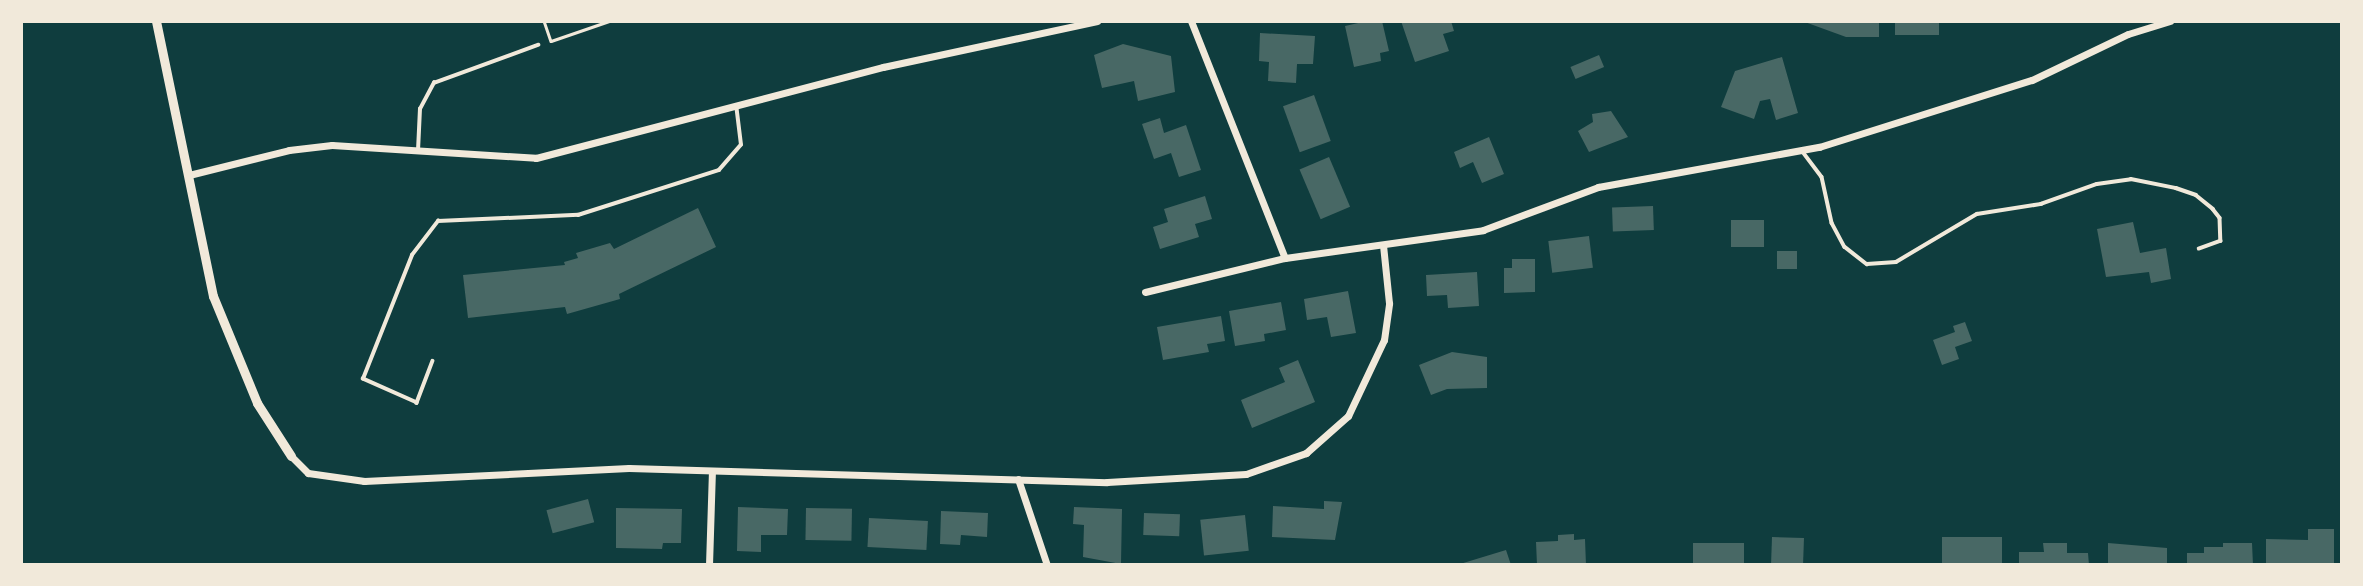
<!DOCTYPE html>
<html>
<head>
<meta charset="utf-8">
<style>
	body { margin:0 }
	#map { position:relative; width:2363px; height:586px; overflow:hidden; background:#0f3d3e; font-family:"Work Sans",sans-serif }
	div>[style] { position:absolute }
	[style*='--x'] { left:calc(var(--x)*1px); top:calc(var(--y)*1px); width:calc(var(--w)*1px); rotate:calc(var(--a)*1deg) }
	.building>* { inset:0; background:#486865; transform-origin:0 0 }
	.path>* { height:2.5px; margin:-1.25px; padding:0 1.25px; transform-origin:1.25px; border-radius:1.25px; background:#f1e9da }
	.service>* { height:3.5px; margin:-1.75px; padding:0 1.75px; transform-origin:1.75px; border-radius:1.75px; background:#f1e9da }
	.minor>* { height:7px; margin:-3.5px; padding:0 3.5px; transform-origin:3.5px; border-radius:3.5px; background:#f1e9da }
	.tertiary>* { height:9px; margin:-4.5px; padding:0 4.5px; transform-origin:4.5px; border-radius:4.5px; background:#f1e9da }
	span { translate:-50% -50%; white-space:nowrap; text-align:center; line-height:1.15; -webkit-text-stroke:5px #f1e9da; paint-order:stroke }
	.frame { position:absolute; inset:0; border:23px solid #f1e9da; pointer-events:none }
</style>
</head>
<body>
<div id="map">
	<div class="building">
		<i style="clip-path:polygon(1367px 21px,1382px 21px,1389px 51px,1380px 53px,1381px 61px,1354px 67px,1345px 26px)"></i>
		<i style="clip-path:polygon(1401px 21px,1451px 21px,1454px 31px,1443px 34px,1449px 51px,1415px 62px)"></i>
		<i style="clip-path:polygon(1802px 21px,1879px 21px,1879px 37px,1846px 37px)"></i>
		<i style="left:1895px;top:21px;width:44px;height:14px"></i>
		<i style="clip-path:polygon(1260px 33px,1315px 36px,1313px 64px,1297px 64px,1296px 83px,1268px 81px,1269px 62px,1259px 61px)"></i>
		<i style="clip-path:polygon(1123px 44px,1171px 56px,1175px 92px,1138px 101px,1134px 81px,1102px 88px,1094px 55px)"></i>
		<i style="left:1599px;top:55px;width:13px;height:31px;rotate:67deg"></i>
		<i style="clip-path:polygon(1782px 57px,1798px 113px,1776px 120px,1770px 99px,1760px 101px,1754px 119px,1721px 107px,1735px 71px)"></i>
		<i style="left:1314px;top:95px;width:49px;height:33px;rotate:70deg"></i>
		<i style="clip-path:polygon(1611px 111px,1628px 137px,1589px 152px,1578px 131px,1593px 122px,1592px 114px)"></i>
		<i style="clip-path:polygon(1160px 118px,1164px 133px,1186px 125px,1201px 170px,1179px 177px,1171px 153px,1154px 159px,1142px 124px)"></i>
		<i style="clip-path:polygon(1489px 137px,1504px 174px,1482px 183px,1473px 162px,1460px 168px,1454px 152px)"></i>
		<i style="left:1329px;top:157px;width:54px;height:32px;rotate:67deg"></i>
		<i style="clip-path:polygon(1205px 196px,1212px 219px,1195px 224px,1199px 237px,1160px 249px,1153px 227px,1168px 222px,1164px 209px)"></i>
		<i style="left:1653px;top:206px;width:24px;height:41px;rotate:88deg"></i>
		<i style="clip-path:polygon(698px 208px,716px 247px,619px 294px,620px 299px,567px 314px,565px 307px,468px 318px,463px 275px,565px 265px,564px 262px,578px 258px,576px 253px,610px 243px,614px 249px)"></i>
		<i style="left:1731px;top:220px;width:33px;height:27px"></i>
		<i style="clip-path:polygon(2133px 222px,2140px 253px,2166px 248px,2171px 279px,2151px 283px,2149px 272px,2106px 277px,2097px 229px)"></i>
		<i style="left:1589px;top:236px;width:32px;height:41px;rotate:83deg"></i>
		<i style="left:1777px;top:251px;width:20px;height:18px"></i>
		<i style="clip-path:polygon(1512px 259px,1535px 259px,1535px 292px,1504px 293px,1504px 268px,1512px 268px)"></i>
		<i style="clip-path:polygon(1477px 272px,1479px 306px,1448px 308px,1447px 295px,1427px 296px,1426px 275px)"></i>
		<i style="clip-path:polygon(1348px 291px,1356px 333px,1331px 337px,1327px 317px,1307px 320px,1304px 299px)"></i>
		<i style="clip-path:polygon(1281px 302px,1286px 330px,1264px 334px,1265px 341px,1235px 346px,1229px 311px)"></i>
		<i style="clip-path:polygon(1221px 316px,1225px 341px,1207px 344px,1209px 352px,1163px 360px,1157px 327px)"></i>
		<i style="clip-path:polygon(1965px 322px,1972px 341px,1955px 347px,1959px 359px,1942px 365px,1933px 340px,1955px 332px,1953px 326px)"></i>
		<i style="clip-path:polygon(1452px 352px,1487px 357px,1487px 388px,1447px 389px,1431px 395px,1419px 365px)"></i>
		<i style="clip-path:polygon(1298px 360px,1315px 402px,1252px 428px,1241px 400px,1285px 382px,1279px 368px)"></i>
		<i style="left:588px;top:499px;width:24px;height:43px;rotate:75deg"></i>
		<i style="clip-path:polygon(1324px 501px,1342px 502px,1335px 540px,1272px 537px,1273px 506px,1324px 509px)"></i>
		<i style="clip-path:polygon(738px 507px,788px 509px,787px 535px,761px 535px,761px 552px,737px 551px)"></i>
		<i style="clip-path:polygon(1074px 507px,1122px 509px,1121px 564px,1083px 557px,1084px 525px,1073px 524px)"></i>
		<i style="clip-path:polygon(616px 508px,682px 509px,681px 543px,663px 543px,662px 549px,616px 548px)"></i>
		<i style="left:806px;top:508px;width:46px;height:32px;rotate:1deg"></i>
		<i style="clip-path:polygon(941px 511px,988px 513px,987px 537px,961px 535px,960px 545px,940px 544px)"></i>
		<i style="left:1144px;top:513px;width:36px;height:22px;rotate:2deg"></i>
		<i style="left:1245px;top:515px;width:36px;height:45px;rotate:84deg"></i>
		<i style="left:869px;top:518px;width:59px;height:29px;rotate:3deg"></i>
		<i style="clip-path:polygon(2308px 529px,2334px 529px,2334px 565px,2266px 565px,2266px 539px,2308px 540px)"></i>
		<i style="clip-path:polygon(1574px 534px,1574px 540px,1585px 539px,1586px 565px,1537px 565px,1536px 542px,1558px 541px,1558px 535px)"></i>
		<i style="left:1772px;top:537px;width:32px;height:28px;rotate:2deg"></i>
		<i style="left:2002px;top:537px;width:28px;height:60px;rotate:90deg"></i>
		<i style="left:1693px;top:543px;width:51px;height:22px"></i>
		<i style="clip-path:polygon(2043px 543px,2067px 543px,2067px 553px,2088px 553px,2089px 565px,2019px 565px,2019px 552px,2044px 552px)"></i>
		<i style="clip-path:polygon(2108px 543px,2167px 548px,2167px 565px,2108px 565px)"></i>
		<i style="clip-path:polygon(2223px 543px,2252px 543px,2253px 565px,2187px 565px,2187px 553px,2204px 553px,2204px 547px,2223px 547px)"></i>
		<i style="clip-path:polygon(1506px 550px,1511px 565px,1460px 565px,1460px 564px)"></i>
	</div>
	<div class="path">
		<i style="--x:544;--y:21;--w:21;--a:71"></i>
		<i style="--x:551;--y:41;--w:61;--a:-19"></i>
	</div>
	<div class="service">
		<i style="--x:418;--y:151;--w:42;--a:-87.3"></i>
		<i style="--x:420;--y:109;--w:30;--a:-62"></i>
		<i style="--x:434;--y:83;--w:111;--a:-20.1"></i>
		<i style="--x:1803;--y:152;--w:31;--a:53"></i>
		<i style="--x:1822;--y:177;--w:47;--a:77.7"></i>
		<i style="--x:1832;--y:223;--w:27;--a:62"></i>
		<i style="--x:1845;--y:247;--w:28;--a:38"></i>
		<i style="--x:1867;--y:264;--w:29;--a:-4"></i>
		<i style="--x:1896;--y:262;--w:94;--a:-30.7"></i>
		<i style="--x:1977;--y:214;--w:65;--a:-8.9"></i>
		<i style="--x:2041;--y:204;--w:59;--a:-19.7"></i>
		<i style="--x:2097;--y:184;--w:34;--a:-8"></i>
		<i style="--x:2131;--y:179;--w:46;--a:11.3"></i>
		<i style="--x:2176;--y:188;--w:21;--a:19"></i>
		<i style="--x:2196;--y:195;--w:22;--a:39"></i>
		<i style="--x:2213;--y:209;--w:11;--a:52"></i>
		<i style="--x:2220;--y:218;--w:23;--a:88"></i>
		<i style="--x:2221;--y:241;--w:23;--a:160"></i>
		<i style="--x:433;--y:361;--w:45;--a:110.9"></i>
		<i style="--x:417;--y:403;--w:59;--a:-156"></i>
		<i style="--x:363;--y:379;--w:133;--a:-68.4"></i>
		<i style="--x:412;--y:255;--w:43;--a:-52.6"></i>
		<i style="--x:438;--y:221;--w:140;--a:-2.5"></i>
		<i style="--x:578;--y:215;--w:148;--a:-17.7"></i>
		<i style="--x:719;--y:170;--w:33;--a:-49"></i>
		<i style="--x:741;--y:145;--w:39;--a:-97"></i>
	</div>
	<div class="minor">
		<i style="--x:1191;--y:21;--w:255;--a:68.4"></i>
		<i style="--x:189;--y:175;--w:103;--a:-14"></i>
		<i style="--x:289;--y:150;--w:43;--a:-6.6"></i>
		<i style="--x:332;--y:145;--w:204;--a:3.6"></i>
		<i style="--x:536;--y:158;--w:359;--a:-14.7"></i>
		<i style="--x:883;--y:67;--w:219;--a:-12.1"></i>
		<i style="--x:1145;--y:292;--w:144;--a:-13.7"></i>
		<i style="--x:1285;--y:258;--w:200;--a:-8"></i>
		<i style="--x:1483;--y:230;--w:123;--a:-20.5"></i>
		<i style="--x:1598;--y:187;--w:225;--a:-10.3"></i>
		<i style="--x:1819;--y:147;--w:223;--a:-17.5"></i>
		<i style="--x:2032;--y:80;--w:106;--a:-25.6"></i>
		<i style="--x:2128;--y:34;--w:44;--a:-17.2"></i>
		<i style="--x:291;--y:456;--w:24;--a:45"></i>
		<i style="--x:308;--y:473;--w:57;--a:8.1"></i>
		<i style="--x:364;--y:481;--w:265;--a:-2.8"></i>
		<i style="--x:629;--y:468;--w:478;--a:1.7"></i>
		<i style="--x:1107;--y:482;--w:139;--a:-3.3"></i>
		<i style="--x:1246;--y:474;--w:64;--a:-19.3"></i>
		<i style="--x:1306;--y:453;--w:56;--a:-41.4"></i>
		<i style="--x:1348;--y:416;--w:84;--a:-64.7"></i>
		<i style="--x:1384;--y:340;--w:37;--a:-82"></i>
		<i style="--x:1389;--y:303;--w:58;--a:-95.9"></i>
		<i style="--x:1018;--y:479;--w:91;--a:71.4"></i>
		<i style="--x:709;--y:565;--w:93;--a:-88.2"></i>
	</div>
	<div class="tertiary">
		<i style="--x:156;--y:21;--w:281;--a:78.3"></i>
		<i style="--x:213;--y:296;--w:116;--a:67.6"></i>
		<i style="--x:257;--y:403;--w:63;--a:57.3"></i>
	</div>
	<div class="frame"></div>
</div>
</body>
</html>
